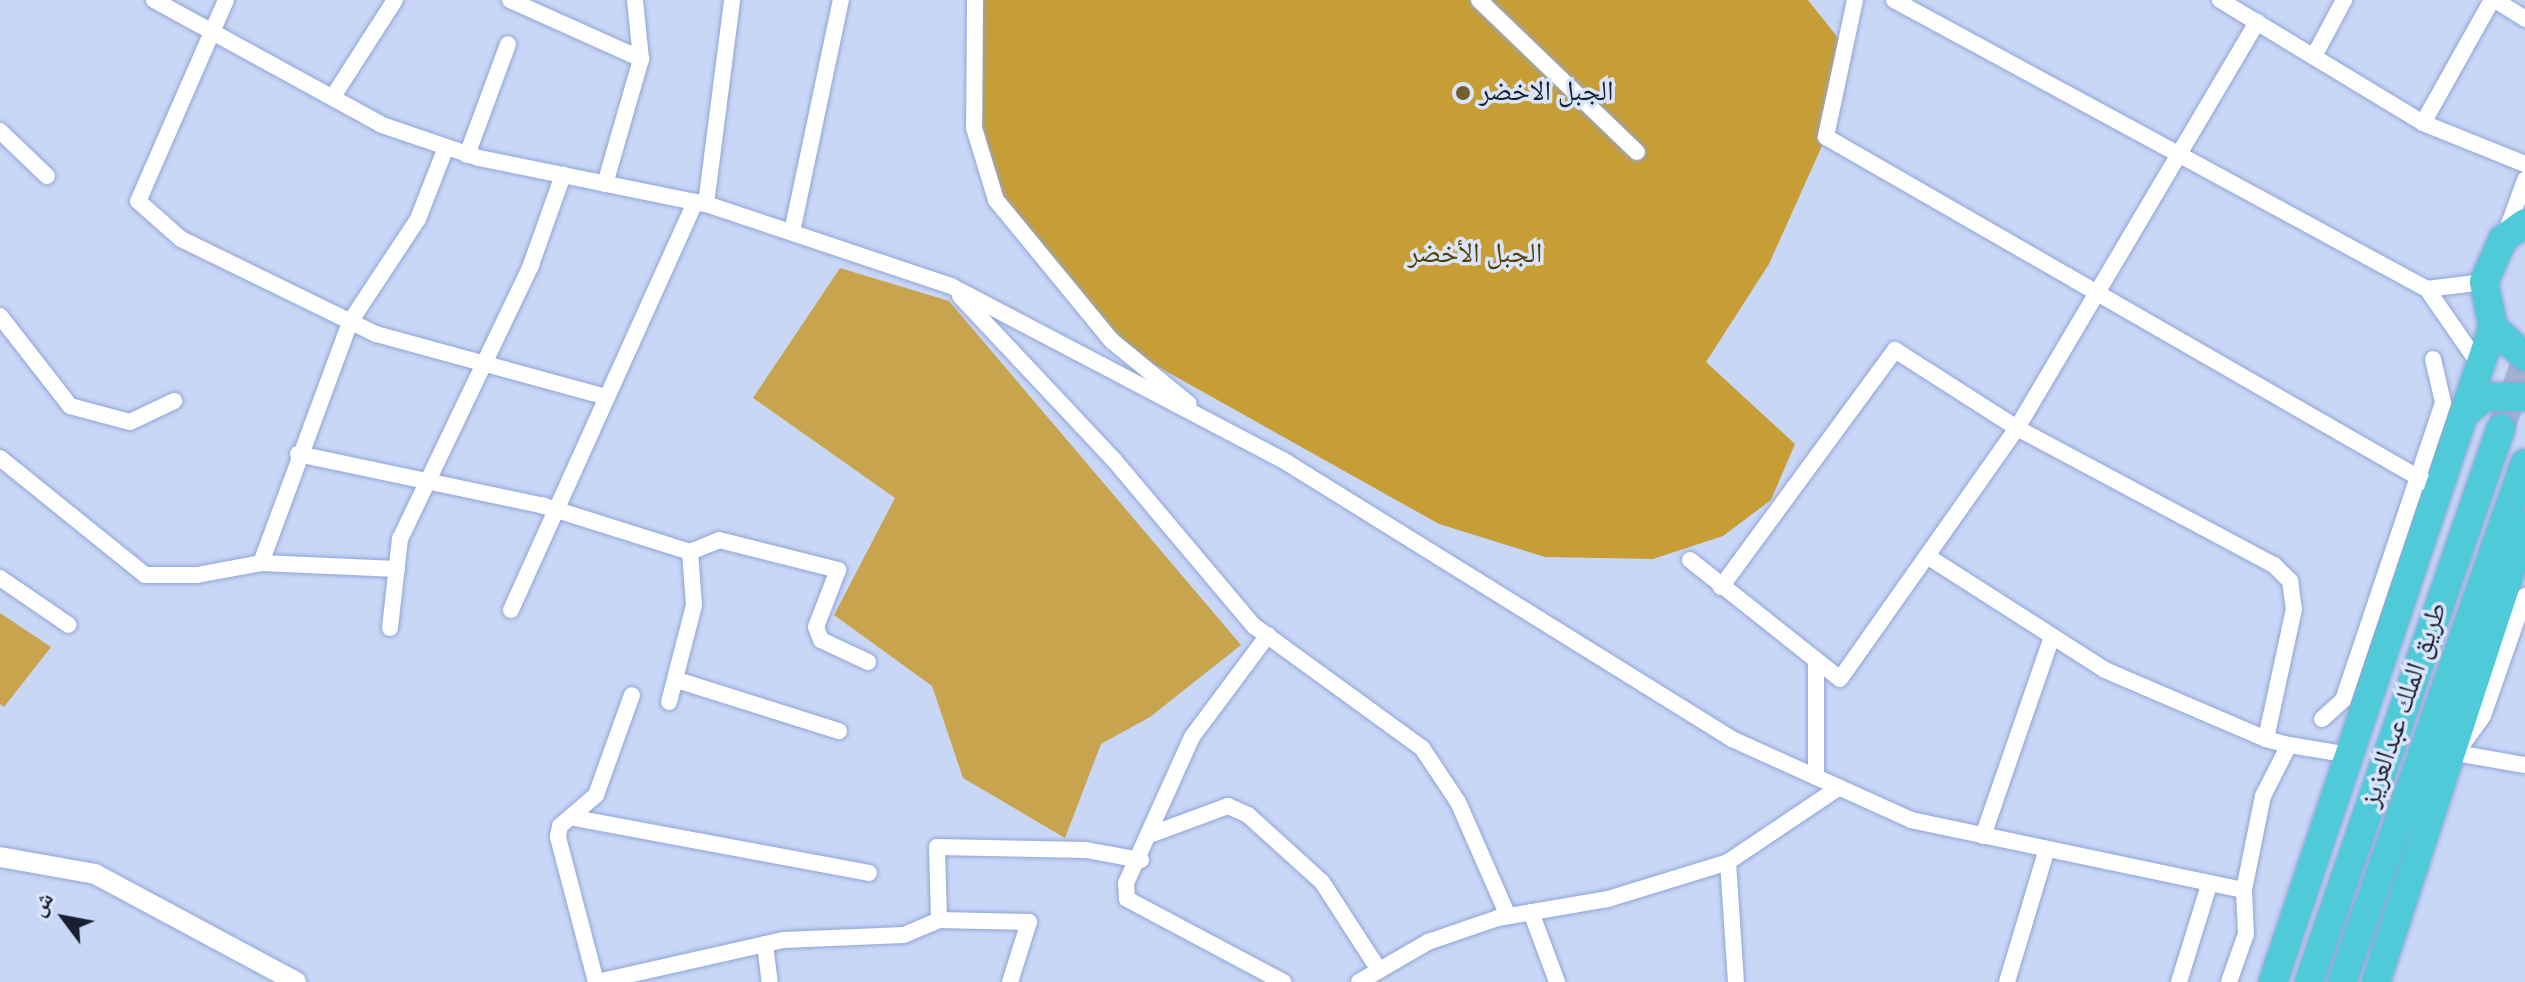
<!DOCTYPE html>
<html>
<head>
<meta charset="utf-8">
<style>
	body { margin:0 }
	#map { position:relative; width:2525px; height:982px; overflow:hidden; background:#c9d7f7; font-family:Overpass,"Noto Naskh Arabic",sans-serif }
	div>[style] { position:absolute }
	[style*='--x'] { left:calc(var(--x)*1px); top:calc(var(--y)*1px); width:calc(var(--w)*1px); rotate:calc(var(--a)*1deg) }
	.green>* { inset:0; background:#c8a44e }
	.forest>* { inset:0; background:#c79e35 }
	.trunk-tunnel>* { height:28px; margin-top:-14px; transform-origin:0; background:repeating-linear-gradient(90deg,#a6b2d0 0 28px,transparent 0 42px) }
	.roads { filter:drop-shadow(0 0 2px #90a5d7) drop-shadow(0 0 2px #90a5d7) }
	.minor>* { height:16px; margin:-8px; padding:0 8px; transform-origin:8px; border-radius:8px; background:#fff }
	.tertiary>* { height:20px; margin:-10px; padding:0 10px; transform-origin:10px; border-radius:10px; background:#fff }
	.trunk>* { height:28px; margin:-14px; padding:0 14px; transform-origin:14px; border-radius:14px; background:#4fcad8 }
	.dots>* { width:22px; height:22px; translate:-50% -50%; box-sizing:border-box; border:4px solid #dbe5fa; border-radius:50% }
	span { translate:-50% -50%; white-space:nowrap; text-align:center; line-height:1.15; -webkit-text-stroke:7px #dbe5fa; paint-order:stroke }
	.poi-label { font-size:28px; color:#182033 }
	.left { translate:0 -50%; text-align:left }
	.park-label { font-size:28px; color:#543f04 }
	.street-label { font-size:28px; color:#182033 }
	.north { position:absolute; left:24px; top:878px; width:80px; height:80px; -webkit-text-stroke:6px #dbe5fa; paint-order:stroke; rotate:302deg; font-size:22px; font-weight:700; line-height:32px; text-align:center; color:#182033 }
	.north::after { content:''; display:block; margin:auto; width:28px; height:36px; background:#182033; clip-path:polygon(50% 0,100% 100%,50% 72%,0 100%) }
</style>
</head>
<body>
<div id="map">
	<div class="green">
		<i style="clip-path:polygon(840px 268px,949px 301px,1241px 645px,1150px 717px,1101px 744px,1065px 838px,963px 778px,932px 686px,834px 615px,895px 498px,753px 398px)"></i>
		<i style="clip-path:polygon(0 613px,51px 647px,4px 707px,0 704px)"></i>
	</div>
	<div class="forest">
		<i style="clip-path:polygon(975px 0,1808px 0,1846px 48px,1826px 137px,1769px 264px,1706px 362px,1795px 444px,1771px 500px,1723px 536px,1653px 559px,1545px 557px,1439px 524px,1112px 341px,996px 200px,974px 128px)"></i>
	</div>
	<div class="trunk-tunnel">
		<i style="--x:2501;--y:428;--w:70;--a:-70"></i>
	</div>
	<div class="roads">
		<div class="minor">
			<i style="--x:154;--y:0;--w:260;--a:28.7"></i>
			<i style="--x:382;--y:125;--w:102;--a:18.8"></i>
			<i style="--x:479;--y:158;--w:232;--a:11.5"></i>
			<i style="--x:706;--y:204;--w:258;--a:18.5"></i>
			<i style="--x:951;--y:286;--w:378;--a:27.7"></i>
			<i style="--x:1286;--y:462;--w:525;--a:31.84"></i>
			<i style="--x:1732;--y:739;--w:196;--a:24.3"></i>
			<i style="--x:1911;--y:820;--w:340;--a:11.9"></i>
			<i style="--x:226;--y:0;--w:219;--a:113.6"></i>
			<i style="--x:138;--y:201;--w:57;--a:41.5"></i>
			<i style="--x:181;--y:239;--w:217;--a:26"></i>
			<i style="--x:376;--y:334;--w:235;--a:15.3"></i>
			<i style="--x:510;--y:0;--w:144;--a:24.2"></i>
			<i style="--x:975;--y:0;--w:128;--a:90.4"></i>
			<i style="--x:974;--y:128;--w:75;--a:73"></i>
			<i style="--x:996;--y:200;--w:183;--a:50.6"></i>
			<i style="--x:1112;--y:341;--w:99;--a:39.3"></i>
			<i style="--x:1479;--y:0;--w:219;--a:43.9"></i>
			<i style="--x:1855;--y:0;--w:140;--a:102"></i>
			<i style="--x:1826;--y:137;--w:708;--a:29.9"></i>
			<i style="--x:1894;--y:0;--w:606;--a:28.47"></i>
			<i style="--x:2427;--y:289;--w:95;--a:55.3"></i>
			<i style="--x:2220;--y:0;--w:237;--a:31.2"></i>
			<i style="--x:2423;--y:123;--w:110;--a:21.9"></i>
			<i style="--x:2495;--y:0;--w:36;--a:32"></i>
			<i style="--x:2314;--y:56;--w:64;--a:-61.8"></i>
			<i style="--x:334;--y:95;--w:113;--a:-57.3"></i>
			<i style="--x:2423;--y:123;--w:141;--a:-60.7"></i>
			<i style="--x:0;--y:131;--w:65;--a:43.8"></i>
			<i style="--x:467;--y:155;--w:118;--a:-69.7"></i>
			<i style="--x:605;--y:184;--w:130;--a:-73.9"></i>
			<i style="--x:641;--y:59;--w:59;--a:-95.8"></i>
			<i style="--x:706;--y:204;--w:206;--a:-82.7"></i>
			<i style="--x:792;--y:232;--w:237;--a:-78.1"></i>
			<i style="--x:2505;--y:235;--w:59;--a:-70"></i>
			<i style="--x:2427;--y:289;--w:57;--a:-7"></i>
			<i style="--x:960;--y:296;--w:225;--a:46.8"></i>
			<i style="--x:1114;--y:460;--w:217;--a:49.9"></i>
			<i style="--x:1254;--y:626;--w:208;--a:36"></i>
			<i style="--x:1422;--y:748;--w:65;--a:56.3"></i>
			<i style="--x:1458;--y:802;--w:124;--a:66.3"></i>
			<i style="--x:0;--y:316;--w:114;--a:52.1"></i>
			<i style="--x:70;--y:406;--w:62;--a:14.9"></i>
			<i style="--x:130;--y:422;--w:49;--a:-25.5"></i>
			<i style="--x:298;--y:454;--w:248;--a:11.9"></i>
			<i style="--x:541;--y:505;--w:156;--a:17.5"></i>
			<i style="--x:0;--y:458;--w:186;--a:38.9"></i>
			<i style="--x:145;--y:575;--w:52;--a:0"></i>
			<i style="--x:197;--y:575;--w:65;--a:-10.6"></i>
			<i style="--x:261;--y:563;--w:136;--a:2.5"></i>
			<i style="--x:690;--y:552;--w:31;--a:-22"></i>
			<i style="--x:719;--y:540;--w:123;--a:14.1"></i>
			<i style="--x:838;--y:570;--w:61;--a:111.1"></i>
			<i style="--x:816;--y:627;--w:14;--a:69"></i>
			<i style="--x:821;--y:640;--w:52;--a:25.1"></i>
			<i style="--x:1927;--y:556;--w:211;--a:32.6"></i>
			<i style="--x:2105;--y:670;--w:175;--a:23.2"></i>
			<i style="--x:1690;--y:560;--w:191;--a:38.4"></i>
			<i style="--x:1840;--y:679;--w:307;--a:-54.8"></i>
			<i style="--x:2017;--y:428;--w:472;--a:-59.4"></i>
			<i style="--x:261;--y:563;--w:257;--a:-69.7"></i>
			<i style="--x:350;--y:322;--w:123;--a:-56.6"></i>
			<i style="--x:418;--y:219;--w:77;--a:-68.7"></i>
			<i style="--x:0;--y:578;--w:83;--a:34.3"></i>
			<i style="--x:1721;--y:587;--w:294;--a:-53.7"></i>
			<i style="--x:1895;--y:350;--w:145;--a:32.6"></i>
			<i style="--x:2017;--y:428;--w:291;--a:28.1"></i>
			<i style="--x:2274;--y:565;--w:23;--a:45"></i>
			<i style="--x:2290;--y:581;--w:28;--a:82"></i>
			<i style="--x:2294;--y:609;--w:133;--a:102.2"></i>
			<i style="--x:2266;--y:739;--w:24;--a:15"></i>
			<i style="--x:2525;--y:596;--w:127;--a:109.3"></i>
			<i style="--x:2483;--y:716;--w:46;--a:126.1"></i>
			<i style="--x:2456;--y:753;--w:70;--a:9.9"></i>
			<i style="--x:511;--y:610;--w:448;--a:-65.7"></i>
			<i style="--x:390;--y:628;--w:90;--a:-83.6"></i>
			<i style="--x:400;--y:539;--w:304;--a:-64.4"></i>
			<i style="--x:531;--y:265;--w:96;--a:-70.4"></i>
			<i style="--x:1268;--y:635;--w:127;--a:126.7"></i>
			<i style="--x:1192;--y:737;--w:160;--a:114.3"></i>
			<i style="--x:1126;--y:883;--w:16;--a:86"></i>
			<i style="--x:1127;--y:899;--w:177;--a:28"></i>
			<i style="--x:677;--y:680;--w:170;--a:17.5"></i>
			<i style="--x:669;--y:702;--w:100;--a:-75.5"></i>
			<i style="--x:694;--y:605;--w:53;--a:-94.3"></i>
			<i style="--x:2322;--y:719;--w:28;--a:-42"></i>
			<i style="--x:2343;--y:700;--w:314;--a:-71.4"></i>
			<i style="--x:2443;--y:402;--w:44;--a:-103.1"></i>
			<i style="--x:1816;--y:777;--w:116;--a:-90"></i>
			<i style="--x:575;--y:818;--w:299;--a:10.6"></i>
			<i style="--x:1152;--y:834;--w:81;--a:-20.2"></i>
			<i style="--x:1228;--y:806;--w:22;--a:24"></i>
			<i style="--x:1248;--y:815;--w:100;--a:42.2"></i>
			<i style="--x:1322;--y:882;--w:105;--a:57.1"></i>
			<i style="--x:1983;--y:836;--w:211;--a:-70.9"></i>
			<i style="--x:1728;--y:862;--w:120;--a:86.2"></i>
			<i style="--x:1531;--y:912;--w:75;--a:69.6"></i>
			<i style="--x:939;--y:920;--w:73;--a:-91.6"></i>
			<i style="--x:937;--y:847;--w:149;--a:1.2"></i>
			<i style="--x:1086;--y:850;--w:56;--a:10.3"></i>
			<i style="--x:765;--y:944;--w:38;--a:83"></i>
			<i style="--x:596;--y:982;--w:150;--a:-104.7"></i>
			<i style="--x:558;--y:837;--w:11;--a:-80"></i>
			<i style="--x:560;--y:826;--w:48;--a:-40.7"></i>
			<i style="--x:596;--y:795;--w:106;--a:-70.2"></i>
			<i style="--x:597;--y:982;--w:191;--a:-12.7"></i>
			<i style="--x:783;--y:940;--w:121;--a:-2.4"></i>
			<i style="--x:904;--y:935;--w:38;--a:-23"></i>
			<i style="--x:939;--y:920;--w:90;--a:1.3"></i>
			<i style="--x:1029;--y:922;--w:63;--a:107.6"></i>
			<i style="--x:1359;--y:982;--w:80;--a:-30.1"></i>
			<i style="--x:1428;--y:942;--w:74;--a:-18.9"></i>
			<i style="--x:1498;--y:918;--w:112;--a:-9.8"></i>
			<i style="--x:1608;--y:899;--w:126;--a:-17.1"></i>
			<i style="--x:1728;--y:862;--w:133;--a:-33.9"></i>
			<i style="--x:2007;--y:982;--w:139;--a:-73.3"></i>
			<i style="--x:2179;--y:982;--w:102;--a:-72.8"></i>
			<i style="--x:2229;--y:982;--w:51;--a:-70.5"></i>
			<i style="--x:2246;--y:934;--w:44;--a:-92.6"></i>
			<i style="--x:2244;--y:890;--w:96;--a:-78.6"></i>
			<i style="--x:2263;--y:796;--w:57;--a:-63"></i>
			<i style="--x:2289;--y:745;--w:62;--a:9.3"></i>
		</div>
		<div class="tertiary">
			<i style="--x:0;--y:857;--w:97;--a:10.1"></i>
			<i style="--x:95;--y:874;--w:228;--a:28.2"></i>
		</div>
		<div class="trunk">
			<i style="--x:2525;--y:223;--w:27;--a:144"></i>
			<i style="--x:2503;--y:239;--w:47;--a:113.8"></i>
			<i style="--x:2484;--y:282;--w:46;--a:78.7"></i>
			<i style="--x:2493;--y:327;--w:44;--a:43.2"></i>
			<i style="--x:2466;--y:412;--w:24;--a:-38"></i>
			<i style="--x:2485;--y:397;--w:40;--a:0"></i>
			<i style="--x:2273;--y:982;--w:691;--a:-71.43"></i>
			<i style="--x:2309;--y:982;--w:586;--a:-70.89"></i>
			<i style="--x:2342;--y:982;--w:550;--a:-70.58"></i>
			<i style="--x:2376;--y:982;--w:481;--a:-71.9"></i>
		</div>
	</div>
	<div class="dots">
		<i style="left:1463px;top:93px;background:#735e2d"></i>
	</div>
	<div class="poi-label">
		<span class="left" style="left:1479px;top:93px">الجبل الاخضر</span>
	</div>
	<div class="park-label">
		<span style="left:1475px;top:255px">الجبل الأخضر</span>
	</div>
	<div class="street-label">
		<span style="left:2405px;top:705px;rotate:-71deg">طريق الملك عبدالعزيز</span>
	</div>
	<div class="north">ش</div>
</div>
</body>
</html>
